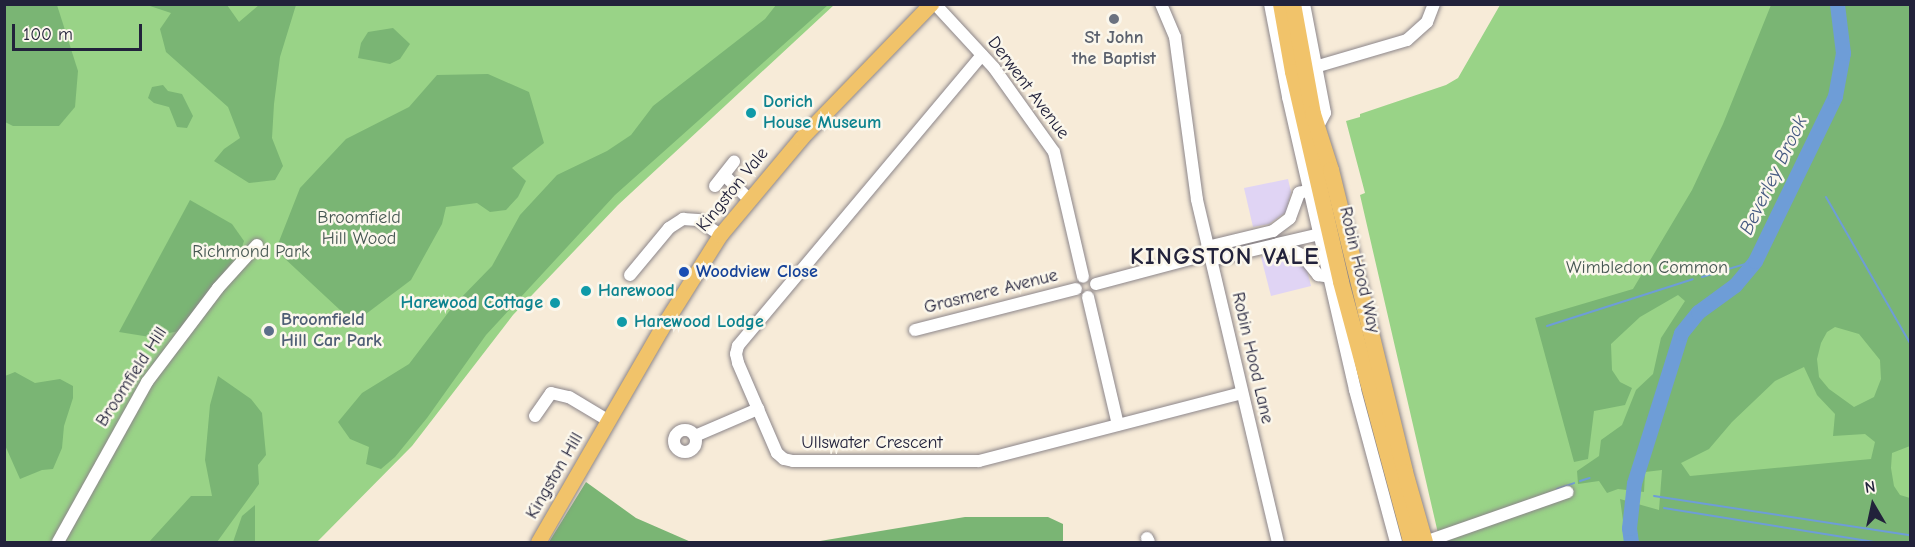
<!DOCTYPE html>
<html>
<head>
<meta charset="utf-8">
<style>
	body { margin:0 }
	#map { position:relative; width:1915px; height:547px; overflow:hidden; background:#f7ebd8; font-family:"Comic Neue",sans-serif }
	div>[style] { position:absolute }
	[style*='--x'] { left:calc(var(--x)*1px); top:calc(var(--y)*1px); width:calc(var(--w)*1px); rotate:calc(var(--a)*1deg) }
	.built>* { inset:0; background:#e0d4f4 }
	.green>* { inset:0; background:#99d387 }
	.forest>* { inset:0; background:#7ab574 }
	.stream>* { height:2px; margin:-1px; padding:0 1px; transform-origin:1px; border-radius:1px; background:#6e9dd7 }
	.river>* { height:15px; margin:-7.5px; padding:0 7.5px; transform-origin:7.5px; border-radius:7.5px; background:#6e9dd7 }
	.roads { filter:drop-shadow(0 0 2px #8c868a) drop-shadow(0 0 2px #8c868a) }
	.minor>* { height:12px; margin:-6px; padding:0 6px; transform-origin:6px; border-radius:6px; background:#fff }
	.minor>.ring { margin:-6px; padding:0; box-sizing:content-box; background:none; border:12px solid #fff; border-radius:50% }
	.major>* { height:15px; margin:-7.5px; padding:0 7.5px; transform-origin:7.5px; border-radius:7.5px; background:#f1c36a }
	.highway>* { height:16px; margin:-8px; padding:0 8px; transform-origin:8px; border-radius:8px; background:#f1c36a }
	.dots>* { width:16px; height:16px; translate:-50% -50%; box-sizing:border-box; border:3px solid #fbf7ec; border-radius:50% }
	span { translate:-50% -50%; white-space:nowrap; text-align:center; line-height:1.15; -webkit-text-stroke:5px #fbf7ec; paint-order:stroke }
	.worship-label { font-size:18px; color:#5b616d; font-weight:700 }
	.street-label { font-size:18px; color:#22223b }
	.culture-label { font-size:18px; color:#0d838f; font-weight:700 }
	.left { translate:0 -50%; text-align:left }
	.right { translate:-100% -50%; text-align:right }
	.park-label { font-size:18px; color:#465752 }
	.transit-label { font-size:18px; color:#164399; font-weight:700 }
	.service-label { font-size:18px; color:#4e5e75; font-weight:700 }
	.water-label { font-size:20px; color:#445981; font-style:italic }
	.district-label { font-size:24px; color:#22223b; font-weight:700; letter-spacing:1.5px }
	.frame { position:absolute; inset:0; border:6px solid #22223b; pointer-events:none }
	.north { position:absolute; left:1843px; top:475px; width:60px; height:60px; -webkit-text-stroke:4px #fbf7ec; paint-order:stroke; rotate:351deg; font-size:16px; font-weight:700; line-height:24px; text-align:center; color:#22223b }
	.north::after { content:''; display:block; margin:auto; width:21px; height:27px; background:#22223b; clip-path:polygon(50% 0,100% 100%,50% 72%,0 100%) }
	.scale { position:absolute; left:12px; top:24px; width:130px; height:27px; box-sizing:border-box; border:3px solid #22223b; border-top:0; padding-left:8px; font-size:18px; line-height:21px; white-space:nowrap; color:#22223b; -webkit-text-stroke:4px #fbf7ec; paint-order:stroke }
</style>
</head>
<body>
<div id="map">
	<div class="built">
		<i style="clip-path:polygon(1288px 179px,1291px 192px,1286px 212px,1269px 224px,1253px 227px,1244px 188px)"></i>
		<i style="clip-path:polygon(1274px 253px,1284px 254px,1301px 263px,1307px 270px,1311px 286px,1271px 296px,1261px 257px)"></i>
	</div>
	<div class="green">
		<i style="clip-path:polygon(4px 5px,834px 5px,618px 205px,513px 315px,412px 446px,317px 542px,5px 542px)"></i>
		<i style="clip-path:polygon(1500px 5px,1910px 5px,1910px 542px,1440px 542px,1360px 195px,1365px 193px,1346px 121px,1360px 117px,1360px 114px,1446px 85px,1458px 78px)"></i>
	</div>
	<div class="forest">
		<i style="clip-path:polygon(4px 5px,57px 5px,78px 71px,75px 107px,59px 126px,13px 126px,5px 122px)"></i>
		<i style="clip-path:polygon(147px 5px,227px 5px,239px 22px,259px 5px,296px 5px,280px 57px,274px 104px,272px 138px,283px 166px,275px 180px,249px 183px,214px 161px,224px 149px,240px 138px,228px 107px,166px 52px,160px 29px,171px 13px)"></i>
		<i style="clip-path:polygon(776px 5px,828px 5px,615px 195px,486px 335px,427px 418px,395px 457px,381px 469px,366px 464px,369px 447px,350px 439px,338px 422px,362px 393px,409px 364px,454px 305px,492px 266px,520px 215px,557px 175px,607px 151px,631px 135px,653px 106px,765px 19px)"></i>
		<i style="clip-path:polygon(evenodd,1771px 5px,1910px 5px,1910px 446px,1892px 453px,1891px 468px,1894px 486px,1900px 495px,1910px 498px,1910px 542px,1626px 542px,1620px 499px,1659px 510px,1662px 470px,1645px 472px,1644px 492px,1618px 489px,1607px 493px,1599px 481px,1578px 484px,1577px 471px,1599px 456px,1601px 440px,1622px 425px,1636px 390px,1653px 374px,1661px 338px,1685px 301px,1678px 295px,1640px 317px,1611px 344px,1612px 370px,1620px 382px,1632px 388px,1625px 405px,1594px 411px,1588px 459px,1574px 462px,1535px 318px,1633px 289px,1692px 190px,1723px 124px,1771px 5px,1835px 327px,1859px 334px,1880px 360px,1881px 379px,1874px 397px,1854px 407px,1829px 389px,1819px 377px,1817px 359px,1821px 343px,1827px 332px,1835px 327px,1771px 5px,1804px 367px,1817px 395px,1835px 414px,1833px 436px,1865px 434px,1875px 442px,1871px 459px,1690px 476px,1681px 463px,1709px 449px,1732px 422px,1775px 381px,1804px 367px)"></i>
		<i style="clip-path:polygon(393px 28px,410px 44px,400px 59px,390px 64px,358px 58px,361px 43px,368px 32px)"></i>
		<i style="clip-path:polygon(488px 74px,529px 92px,544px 143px,512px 168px,526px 181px,518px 197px,506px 210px,490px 212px,477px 203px,446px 207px,442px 224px,411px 280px,354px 323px,282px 256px,278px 244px,300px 188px,346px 139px,409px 107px,437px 75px)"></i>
		<i style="clip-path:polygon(163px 85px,168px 91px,182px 94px,193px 116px,187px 128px,177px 127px,169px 107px,154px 103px,148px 98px,152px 87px)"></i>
		<i style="clip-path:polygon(190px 200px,232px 224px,244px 241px,241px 250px,179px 331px,150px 337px,119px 332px)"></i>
		<i style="clip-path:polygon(15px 372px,35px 383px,60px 379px,73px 386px,73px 398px,64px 426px,62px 448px,53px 469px,42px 470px,20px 479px,4px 443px,5px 376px)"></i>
		<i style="clip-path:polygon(218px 376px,251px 399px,262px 413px,266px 455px,258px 465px,259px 484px,217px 542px,149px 542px,191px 496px,212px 496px,205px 460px,210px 405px)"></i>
		<i style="clip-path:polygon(586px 482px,636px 518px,691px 542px,549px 542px)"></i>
		<i style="clip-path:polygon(255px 505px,255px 542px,233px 542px,242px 516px)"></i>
		<i style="clip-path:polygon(965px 517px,1048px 517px,1063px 524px,1063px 542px,814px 542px)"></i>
	</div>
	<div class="stream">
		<i style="--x:1826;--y:197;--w:168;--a:60.1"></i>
		<i style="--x:1702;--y:277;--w:55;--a:-16.8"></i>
		<i style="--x:1547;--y:326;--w:153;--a:-17.8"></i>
		<i style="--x:1580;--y:481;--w:10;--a:-17"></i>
		<i style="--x:1557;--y:489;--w:18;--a:-19"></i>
		<i style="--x:1654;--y:496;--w:259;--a:8.7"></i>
		<i style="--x:1664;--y:508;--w:213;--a:9.2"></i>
	</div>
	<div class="river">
		<i style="--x:1631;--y:542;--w:14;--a:-98"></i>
		<i style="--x:1629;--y:528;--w:45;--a:-83.7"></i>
		<i style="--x:1634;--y:483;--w:157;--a:-72.6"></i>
		<i style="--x:1681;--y:333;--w:27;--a:-51"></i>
		<i style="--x:1698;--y:312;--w:46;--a:-36.1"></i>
		<i style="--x:1735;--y:285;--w:31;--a:-50"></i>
		<i style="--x:1755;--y:261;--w:183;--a:-64.1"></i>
		<i style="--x:1835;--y:96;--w:44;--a:-79.5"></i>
		<i style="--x:1843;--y:53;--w:49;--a:-97"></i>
	</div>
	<div class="roads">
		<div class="minor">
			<i style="--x:935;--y:4;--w:87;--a:47.3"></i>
			<i style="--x:994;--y:68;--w:103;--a:54.5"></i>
			<i style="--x:1054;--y:152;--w:128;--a:76.9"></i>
			<i style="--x:1161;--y:4;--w:36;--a:67"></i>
			<i style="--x:1175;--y:37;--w:164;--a:82.3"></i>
			<i style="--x:1197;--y:200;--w:351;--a:76.7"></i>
			<i style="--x:1270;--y:4;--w:95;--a:79"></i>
			<i style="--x:1288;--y:97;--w:301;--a:77.1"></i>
			<i style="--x:1355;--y:390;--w:157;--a:74.9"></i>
			<i style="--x:1304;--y:4;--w:111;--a:79.1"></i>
			<i style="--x:1325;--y:113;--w:15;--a:118"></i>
			<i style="--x:982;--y:55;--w:380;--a:130"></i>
			<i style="--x:738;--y:346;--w:8;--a:104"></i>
			<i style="--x:736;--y:354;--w:9;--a:77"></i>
			<i style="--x:738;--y:363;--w:98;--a:66.6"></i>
			<i style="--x:777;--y:453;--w:9;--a:41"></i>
			<i style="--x:784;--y:459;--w:9;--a:13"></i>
			<i style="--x:793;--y:461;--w:186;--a:0"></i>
			<i style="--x:979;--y:461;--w:271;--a:-14.5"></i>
			<i style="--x:1315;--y:67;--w:96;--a:-16.4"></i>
			<i style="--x:1407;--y:40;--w:27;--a:-42"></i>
			<i style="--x:1427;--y:22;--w:19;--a:-69"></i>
			<i style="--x:724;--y:175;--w:35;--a:44"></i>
			<i style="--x:715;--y:186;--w:31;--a:-52"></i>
			<i style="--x:1277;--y:244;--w:44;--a:-13.1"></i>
			<i style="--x:1207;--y:247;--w:68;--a:-13.6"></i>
			<i style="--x:1273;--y:231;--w:21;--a:-37"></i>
			<i style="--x:1290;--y:218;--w:27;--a:-70"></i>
			<i style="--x:1299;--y:193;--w:11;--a:-15"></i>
			<i style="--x:1211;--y:260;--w:66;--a:-13.2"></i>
			<i style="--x:1275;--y:245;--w:11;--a:10"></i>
			<i style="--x:1286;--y:247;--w:18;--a:27"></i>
			<i style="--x:1302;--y:255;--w:26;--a:51"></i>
			<i style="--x:1318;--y:275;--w:12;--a:9"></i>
			<i style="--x:630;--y:275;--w:61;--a:-50.3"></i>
			<i style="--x:669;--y:228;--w:17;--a:-33"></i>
			<i style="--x:683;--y:219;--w:15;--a:4"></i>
			<i style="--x:698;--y:220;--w:27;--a:34"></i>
			<i style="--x:1096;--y:284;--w:117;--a:-14.9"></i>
			<i style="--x:1088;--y:297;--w:131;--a:76.8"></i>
			<i style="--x:915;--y:330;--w:166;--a:-14.3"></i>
			<i style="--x:535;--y:416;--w:28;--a:-55"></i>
			<i style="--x:551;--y:393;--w:18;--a:13"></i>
			<i style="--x:569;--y:397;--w:47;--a:31"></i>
			<i class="ring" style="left:674px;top:430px;width:10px;height:10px"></i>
			<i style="--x:695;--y:436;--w:69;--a:-23.2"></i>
			<i style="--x:1147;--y:538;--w:4;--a:63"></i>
			<i style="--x:58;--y:542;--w:183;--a:-60.9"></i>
			<i style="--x:147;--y:382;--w:118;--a:-52.9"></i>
			<i style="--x:218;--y:288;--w:58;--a:-47.8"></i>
			<i style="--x:1425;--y:542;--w:151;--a:-19.3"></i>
		</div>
		<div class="major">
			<i style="--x:538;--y:542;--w:246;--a:-60"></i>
			<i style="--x:661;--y:329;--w:111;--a:-57.9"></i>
			<i style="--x:720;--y:235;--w:126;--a:-50.1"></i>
			<i style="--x:801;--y:138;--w:187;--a:-45.9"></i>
		</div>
		<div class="highway">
			<i style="--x:1281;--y:4;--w:69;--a:80"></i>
			<i style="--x:1293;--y:72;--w:215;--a:77.1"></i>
			<i style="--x:1341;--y:282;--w:269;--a:74.9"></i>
			<i style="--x:1293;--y:4;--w:112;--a:79.7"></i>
			<i style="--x:1313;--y:114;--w:59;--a:72.2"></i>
			<i style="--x:1331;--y:170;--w:311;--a:76.2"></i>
			<i style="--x:1405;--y:472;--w:73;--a:74.1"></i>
		</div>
	</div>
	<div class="dots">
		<i style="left:1114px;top:19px;background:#6b7280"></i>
		<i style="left:751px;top:113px;background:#0f9aa8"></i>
		<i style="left:684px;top:272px;background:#1a4fb4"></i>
		<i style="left:586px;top:291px;background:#0f9aa8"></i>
		<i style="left:555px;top:303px;background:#0f9aa8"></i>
		<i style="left:622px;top:322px;background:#0f9aa8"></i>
		<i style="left:269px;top:331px;background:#5c6f8a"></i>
	</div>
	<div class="worship-label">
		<span style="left:1114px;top:49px">St John<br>the Baptist</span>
	</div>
	<div class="street-label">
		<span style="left:1028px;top:88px;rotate:53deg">Derwent Avenue</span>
		<span style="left:733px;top:190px;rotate:-51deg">Kingston Vale</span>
		<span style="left:1359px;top:270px;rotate:77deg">Robin Hood Way</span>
		<span style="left:991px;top:292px;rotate:-14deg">Grasmere Avenue</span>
		<span style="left:1252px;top:358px;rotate:77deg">Robin Hood Lane</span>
		<span style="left:132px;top:377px;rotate:-57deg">Broomfield Hill</span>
		<span style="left:872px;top:443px">Ullswater Crescent</span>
		<span style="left:555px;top:476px;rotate:-60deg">Kingston Hill</span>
	</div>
	<div class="culture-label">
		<span class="left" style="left:763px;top:113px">Dorich<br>House Museum</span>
		<span class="left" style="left:598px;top:291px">Harewood</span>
		<span class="right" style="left:543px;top:303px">Harewood Cottage</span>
		<span class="left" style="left:634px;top:322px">Harewood Lodge</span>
	</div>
	<div class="park-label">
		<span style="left:359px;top:229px">Broomfield<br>Hill Wood</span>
		<span style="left:251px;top:252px">Richmond Park</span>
		<span style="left:1647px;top:268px">Wimbledon Common</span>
	</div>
	<div class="transit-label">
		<span class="left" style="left:696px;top:272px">Woodview Close</span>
	</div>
	<div class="service-label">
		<span class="left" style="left:281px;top:331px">Broomfield<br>Hill Car Park</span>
	</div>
	<div class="water-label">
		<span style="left:1773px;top:175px;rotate:-64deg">Beverley Brook</span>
	</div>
	<div class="district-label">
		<span style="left:1225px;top:257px">KINGSTON VALE</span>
	</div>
	<div class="frame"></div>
	<div class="north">N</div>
	<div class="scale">100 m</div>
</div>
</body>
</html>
